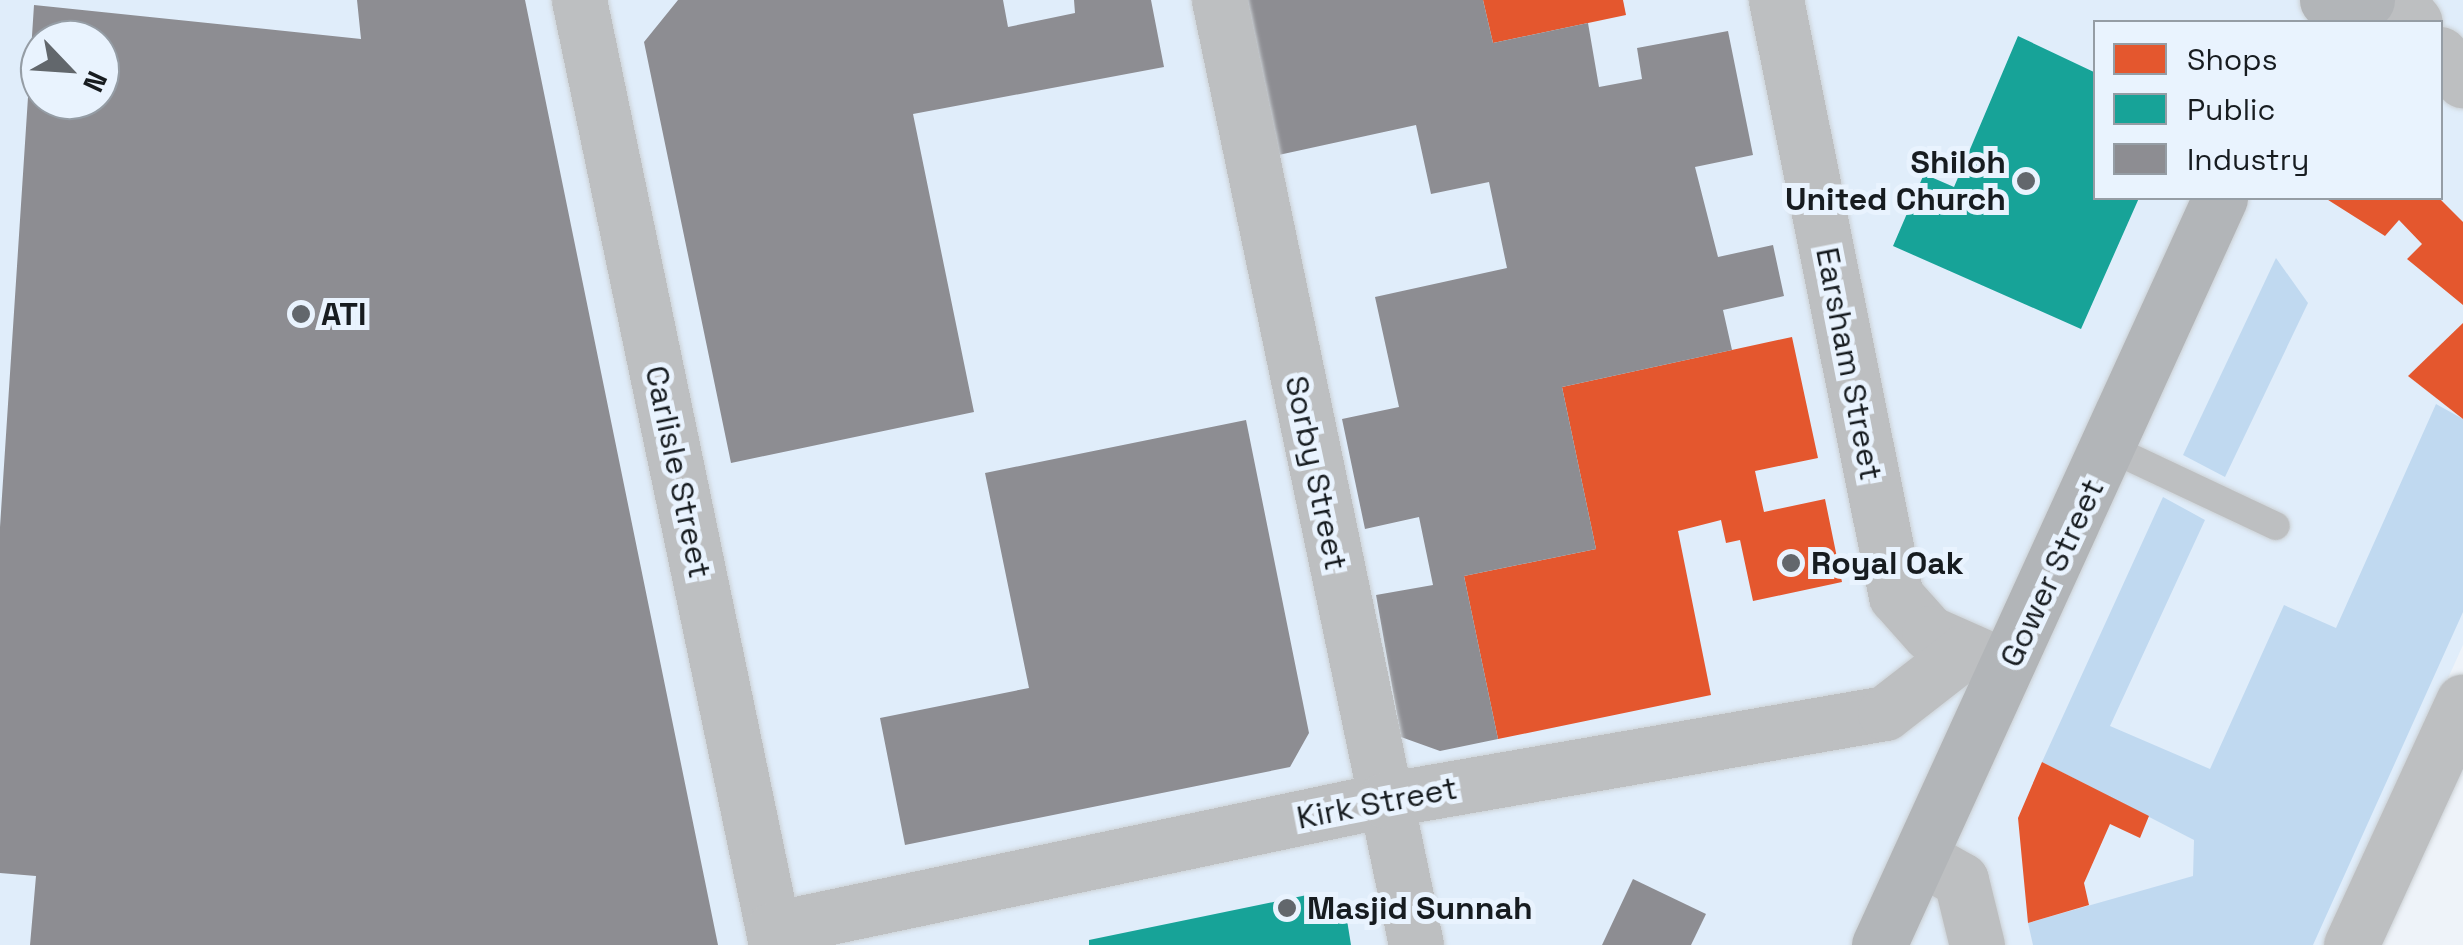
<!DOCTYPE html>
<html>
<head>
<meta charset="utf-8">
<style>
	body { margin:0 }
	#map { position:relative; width:2463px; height:945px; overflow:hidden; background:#eef3f9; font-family:"Space Grotesk",sans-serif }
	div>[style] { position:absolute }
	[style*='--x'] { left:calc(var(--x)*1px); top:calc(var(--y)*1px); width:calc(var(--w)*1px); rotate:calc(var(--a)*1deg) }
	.built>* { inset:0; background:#e0edfa }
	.green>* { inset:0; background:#c0d9f0 }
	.shops>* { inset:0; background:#e4572e }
	.public>* { inset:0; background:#17a398 }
	.industry>* { inset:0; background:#8d8d92 }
	.roads { filter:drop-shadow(0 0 2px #ccd1d5) drop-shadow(0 0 2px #ccd1d5) }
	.service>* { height:28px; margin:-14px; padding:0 14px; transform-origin:14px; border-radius:14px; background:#bdbfc1 }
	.minor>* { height:55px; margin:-27.5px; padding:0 27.5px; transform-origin:27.5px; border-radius:27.5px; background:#bdbfc1 }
	.secondary>* { height:55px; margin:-27.5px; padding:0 27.5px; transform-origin:27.5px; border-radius:27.5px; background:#b2b5b8 }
	.dots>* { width:28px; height:28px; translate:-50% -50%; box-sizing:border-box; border:5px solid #e9f3fe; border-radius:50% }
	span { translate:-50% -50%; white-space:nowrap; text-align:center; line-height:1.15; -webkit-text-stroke:10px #e9f3fe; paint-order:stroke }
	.poi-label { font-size:32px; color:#171c20; font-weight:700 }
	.right { translate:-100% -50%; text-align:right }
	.left { translate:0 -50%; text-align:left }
	.street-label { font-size:32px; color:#171c20 }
	.legend { position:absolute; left:2093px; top:20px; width:350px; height:180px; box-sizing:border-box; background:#e9f3fe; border:2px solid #959da5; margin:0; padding:12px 18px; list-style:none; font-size:30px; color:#171c20 }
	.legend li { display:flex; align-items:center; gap:20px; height:50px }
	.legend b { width:50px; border:2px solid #959da5 }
	.north { position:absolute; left:20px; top:20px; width:100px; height:100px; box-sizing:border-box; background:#e9f3fe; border:2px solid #959da5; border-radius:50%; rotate:115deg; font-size:28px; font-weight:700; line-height:40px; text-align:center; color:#171c20 }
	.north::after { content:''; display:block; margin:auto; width:35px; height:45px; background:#62676c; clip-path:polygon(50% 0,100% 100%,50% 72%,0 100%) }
</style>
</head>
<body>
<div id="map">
	<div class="built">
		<i style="clip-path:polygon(evenodd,0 0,2463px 0,2463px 645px,2328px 945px,0 945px,0 0,2096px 22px,2440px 22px,2440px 198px,2096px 198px,2096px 22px,0 0,40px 40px,100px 40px,100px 100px,40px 100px,40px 40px)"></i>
	</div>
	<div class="green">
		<i style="clip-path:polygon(2276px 258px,2308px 303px,2225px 477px,2183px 455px)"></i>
		<i style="clip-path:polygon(2436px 404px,2463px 419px,2463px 612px,2313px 945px,2033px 945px,2028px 923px,2193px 876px,2194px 840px,2042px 762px,2163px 497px,2205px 520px,2110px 726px,2210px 769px,2284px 605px,2336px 628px)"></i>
	</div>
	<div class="shops">
		<i style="clip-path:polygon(1483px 0,1623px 0,1626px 15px,1493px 43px)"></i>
		<i style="clip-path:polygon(2325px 198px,2439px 198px,2463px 222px,2463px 305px,2407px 259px,2422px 244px,2399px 220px,2385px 236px)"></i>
		<i style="clip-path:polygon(2463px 323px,2463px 419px,2408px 376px)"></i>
		<i style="clip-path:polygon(1792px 337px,1818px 458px,1755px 471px,1764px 512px,1825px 499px,1842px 582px,1753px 601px,1740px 540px,1726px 543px,1721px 520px,1678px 531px,1711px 695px,1498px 739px,1464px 576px,1596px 549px,1562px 387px)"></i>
		<i style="clip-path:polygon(2042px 762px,2149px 816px,2140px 838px,2110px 824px,2084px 883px,2089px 905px,2028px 923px,2018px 818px)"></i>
	</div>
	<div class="public">
		<i style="clip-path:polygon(2018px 36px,2096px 73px,2096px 198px,2139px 198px,2081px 329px,1893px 246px,1924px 174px,1954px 187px)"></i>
		<i style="clip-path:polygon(1307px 895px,1347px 920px,1351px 945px,1089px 945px,1089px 940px)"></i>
	</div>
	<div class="industry">
		<i style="clip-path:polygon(evenodd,357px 0,525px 0,718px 945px,30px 945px,36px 876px,0 873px,0 527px,34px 5px,361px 39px,357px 0,40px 40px,100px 40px,100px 100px,40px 100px,40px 40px)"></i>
		<i style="clip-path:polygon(678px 0,1003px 0,1008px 27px,1075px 13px,1074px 0,1151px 0,1164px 67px,913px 114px,974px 412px,731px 463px,644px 42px)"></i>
		<i style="clip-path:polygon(1244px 0,1483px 0,1493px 43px,1588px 23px,1599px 87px,1642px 79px,1637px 48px,1728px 31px,1753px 155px,1695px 167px,1718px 257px,1773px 245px,1784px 296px,1723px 310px,1732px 350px,1562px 387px,1596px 549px,1464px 576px,1498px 739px,1440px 751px,1401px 737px,1376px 595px,1433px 585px,1419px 517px,1365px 529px,1342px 419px,1399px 407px,1375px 297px,1507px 268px,1489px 182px,1431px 194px,1416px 125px,1274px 156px)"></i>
		<i style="clip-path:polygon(1246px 420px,1309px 733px,1290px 767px,905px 845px,880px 718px,1029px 688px,985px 473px)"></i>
		<i style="clip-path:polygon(1633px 879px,1706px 914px,1691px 945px,1602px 945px)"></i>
	</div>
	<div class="roads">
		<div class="service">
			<i style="--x:2110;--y:448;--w:183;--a:25.2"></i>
		</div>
		<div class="minor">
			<i style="--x:579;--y:0;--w:965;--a:78.22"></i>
			<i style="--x:1219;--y:0;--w:965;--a:78.22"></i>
			<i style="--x:1776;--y:0;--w:608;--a:78.62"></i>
			<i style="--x:1896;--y:596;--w:50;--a:48.3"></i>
			<i style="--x:1929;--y:633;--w:74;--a:23.8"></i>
			<i style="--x:2397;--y:0;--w:28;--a:51"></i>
			<i style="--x:2440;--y:54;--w:35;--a:49"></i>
			<i style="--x:1920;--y:857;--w:47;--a:29.3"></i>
			<i style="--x:1961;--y:880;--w:67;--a:76.2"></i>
			<i style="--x:773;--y:929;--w:624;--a:-11.92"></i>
			<i style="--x:1384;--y:800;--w:508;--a:-9.85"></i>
			<i style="--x:1885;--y:713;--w:101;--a:-37.8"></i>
			<i style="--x:2351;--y:945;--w:268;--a:-65.3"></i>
		</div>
		<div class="secondary">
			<i style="--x:2327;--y:0;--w:40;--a:0"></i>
			<i style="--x:1879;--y:945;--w:821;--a:-65.46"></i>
		</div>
	</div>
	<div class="dots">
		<i style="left:2026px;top:181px;background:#62676c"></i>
		<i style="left:301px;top:314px;background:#62676c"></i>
		<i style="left:1791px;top:563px;background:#62676c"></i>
		<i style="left:1287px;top:908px;background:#62676c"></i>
	</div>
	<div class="poi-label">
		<span class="right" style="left:2006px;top:181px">Shiloh<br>United Church</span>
		<span class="left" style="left:321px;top:314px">ATI</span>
		<span class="left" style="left:1811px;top:563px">Royal Oak</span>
		<span class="left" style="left:1307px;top:908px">Masjid Sunnah</span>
	</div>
	<div class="street-label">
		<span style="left:1849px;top:364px;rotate:79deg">Earsham Street</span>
		<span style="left:678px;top:472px;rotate:78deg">Carlisle Street</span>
		<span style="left:1316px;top:473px;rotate:78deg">Sorby Street</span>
		<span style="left:2052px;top:573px;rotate:-65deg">Gower Street</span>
		<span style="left:1377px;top:803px;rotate:-11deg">Kirk Street</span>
	</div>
	<ul class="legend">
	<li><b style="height:28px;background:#e4572e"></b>Shops</li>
	<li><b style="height:28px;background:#17a398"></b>Public</li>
	<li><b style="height:28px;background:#8d8d92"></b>Industry</li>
	</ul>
	<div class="north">N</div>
</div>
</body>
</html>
